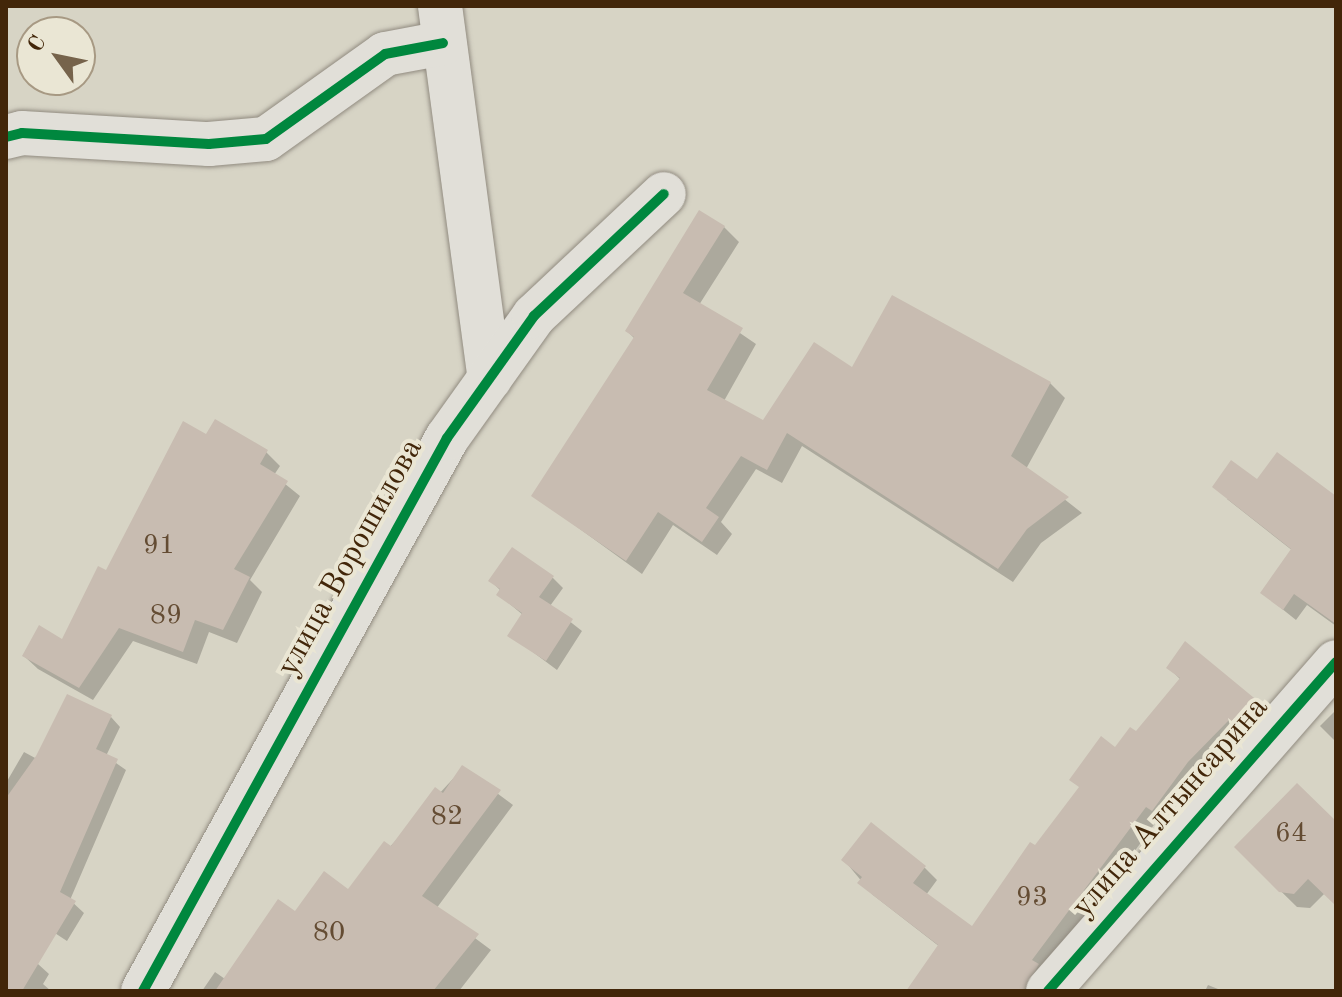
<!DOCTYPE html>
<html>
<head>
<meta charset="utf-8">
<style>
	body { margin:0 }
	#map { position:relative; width:1342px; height:997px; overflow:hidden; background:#d7d4c5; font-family:"Old Standard TT",serif }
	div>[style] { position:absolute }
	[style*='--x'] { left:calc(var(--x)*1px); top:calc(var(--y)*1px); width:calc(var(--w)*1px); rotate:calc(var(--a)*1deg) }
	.shadow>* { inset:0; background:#0003 }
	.building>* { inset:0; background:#c8bcb1 }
	.roads { filter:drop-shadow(0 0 2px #918b80) drop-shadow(0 0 2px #918b80) }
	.minor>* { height:44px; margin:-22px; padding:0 22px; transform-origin:22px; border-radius:22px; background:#e1dfd8 }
	.cycleway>* { height:10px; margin:-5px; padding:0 5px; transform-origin:5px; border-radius:5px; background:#00873e }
	span { translate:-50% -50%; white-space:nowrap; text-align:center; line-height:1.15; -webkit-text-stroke:8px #eae6d4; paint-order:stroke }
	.number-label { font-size:28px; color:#644c33 }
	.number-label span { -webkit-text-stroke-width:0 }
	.street-label { font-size:32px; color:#422609 }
	.frame { position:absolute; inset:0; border:8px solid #422609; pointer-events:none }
	.north { position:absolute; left:16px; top:16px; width:80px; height:80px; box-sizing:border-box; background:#eae6d4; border:2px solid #a79983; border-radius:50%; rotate:303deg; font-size:22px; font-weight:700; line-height:32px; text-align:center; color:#422609 }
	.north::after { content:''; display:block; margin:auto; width:28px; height:36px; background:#76634b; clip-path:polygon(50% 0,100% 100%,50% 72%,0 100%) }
</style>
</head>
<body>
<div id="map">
	<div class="shadow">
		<i style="clip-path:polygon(724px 227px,739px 242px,699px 305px,756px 344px,724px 401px,764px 423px,853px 370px,1050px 383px,1065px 398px,1026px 469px,1082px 513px,1041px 543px,1013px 582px,802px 446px,782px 483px,756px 469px,721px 522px,732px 534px,717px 555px,673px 525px,642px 574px,533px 495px,635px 339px,627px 331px)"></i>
		<i style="clip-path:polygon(207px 437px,266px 452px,280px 466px,274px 475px,300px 496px,250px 580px,262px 592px,237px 643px,209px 632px,197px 664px,133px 641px,93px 700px,38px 669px,24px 656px,63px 642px)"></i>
		<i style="clip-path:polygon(1258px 482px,1336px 498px,1336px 626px,1307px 605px,1296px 620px,1262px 593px,1293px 551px,1227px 499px)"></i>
		<i style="clip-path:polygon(553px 578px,563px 588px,550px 606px,582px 631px,557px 670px,510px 635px,523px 615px,499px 595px,501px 591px,491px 581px)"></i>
		<i style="clip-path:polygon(1169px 668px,1258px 703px,1270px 716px,1251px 738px,1243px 731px,1200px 775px,1166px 823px,1159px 818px,1045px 973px,1040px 991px,909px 991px,940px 947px,873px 895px,844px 860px,925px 868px,937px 880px,926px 895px,972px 928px,1116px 749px,1136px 734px,1181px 680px)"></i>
		<i style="clip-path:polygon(1336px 710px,1336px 742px,1320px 726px)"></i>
		<i style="clip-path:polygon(111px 717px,120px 727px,106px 756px,126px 770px,70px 900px,84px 913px,67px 941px,6px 901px,6px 783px,24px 752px,37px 759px)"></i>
		<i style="clip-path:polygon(463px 768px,513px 805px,436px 909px,491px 950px,459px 991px,202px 991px,215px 972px,225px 979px,295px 914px,349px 891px)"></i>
		<i style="clip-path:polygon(1336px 824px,1336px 904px,1325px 893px,1310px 908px,1297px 907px,1236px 847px)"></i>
		<i style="clip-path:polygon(6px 950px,38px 964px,49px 974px,43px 984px,51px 991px,6px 991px)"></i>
		<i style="clip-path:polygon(1208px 985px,1223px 991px,1205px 991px)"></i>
	</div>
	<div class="building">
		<i style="clip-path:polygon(699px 210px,725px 226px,683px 293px,743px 328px,707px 390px,763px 420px,814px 342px,852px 367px,892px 295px,1051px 382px,1011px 456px,1069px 497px,1027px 529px,998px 569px,787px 433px,767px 470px,741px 456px,706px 508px,719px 517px,702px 542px,658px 512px,626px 561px,531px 496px,634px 337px,625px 331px)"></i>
		<i style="clip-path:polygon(215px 419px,268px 450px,260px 464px,288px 481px,234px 569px,250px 577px,223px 630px,195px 620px,183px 652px,119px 628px,79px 688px,22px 656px,39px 625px,62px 639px,98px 566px,106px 570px,183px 421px,206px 434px)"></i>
		<i style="clip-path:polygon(1277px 452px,1336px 496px,1336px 624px,1294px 594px,1283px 610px,1260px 593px,1291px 549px,1212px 487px,1231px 460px,1257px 479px)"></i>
		<i style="clip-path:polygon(512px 547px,554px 576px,539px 597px,573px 619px,546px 661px,507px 636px,522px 613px,496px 595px,500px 589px,488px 581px)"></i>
		<i style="clip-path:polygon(1185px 641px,1259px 702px,1238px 727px,1229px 720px,1188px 762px,1152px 811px,1146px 807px,1032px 960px,1039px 964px,1024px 991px,906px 991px,938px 945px,857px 883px,862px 877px,841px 860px,871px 822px,926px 866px,913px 883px,972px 926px,1030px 842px,1035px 845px,1079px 787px,1069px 780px,1101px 736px,1115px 747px,1130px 727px,1136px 731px,1180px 678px,1166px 668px)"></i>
		<i style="clip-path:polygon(67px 694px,112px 715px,96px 749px,118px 759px,60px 892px,76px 901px,22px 991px,6px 991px,6px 798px,36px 756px)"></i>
		<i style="clip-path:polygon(462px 765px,501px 790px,422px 896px,479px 934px,433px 991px,215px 991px,278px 899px,295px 911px,324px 871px,348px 889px,384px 841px,391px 846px,435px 787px,443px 793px)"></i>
		<i style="clip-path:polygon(1297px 783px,1336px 821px,1336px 906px,1308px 879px,1294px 894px,1279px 892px,1234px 847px)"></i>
	</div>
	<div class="roads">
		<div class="minor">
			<i style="--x:440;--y:6;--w:376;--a:82.4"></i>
			<i style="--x:6;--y:137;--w:16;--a:-14"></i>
			<i style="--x:22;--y:133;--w:187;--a:3.4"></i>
			<i style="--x:209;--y:144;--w:57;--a:-5"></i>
			<i style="--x:266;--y:139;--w:146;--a:-35.5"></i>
			<i style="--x:385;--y:54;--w:59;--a:-10.7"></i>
			<i style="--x:143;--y:991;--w:631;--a:-61.2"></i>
			<i style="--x:447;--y:438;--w:150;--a:-54.5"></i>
			<i style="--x:534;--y:316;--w:178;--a:-43.2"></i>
			<i style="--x:1048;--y:991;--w:437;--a:-48.8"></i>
		</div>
	</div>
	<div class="cycleway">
		<i style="--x:6;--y:137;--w:16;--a:-14"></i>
		<i style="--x:22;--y:133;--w:187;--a:3.4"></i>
		<i style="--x:209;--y:144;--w:57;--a:-5"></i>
		<i style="--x:266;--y:139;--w:146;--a:-35.5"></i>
		<i style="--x:385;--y:54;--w:59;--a:-10.7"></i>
		<i style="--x:143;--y:991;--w:631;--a:-61.2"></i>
		<i style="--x:447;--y:438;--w:150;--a:-54.5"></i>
		<i style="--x:534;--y:316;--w:178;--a:-43.2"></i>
		<i style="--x:1048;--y:991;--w:437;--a:-48.8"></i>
	</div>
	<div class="number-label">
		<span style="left:159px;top:546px">91</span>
		<span style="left:166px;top:616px">89</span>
		<span style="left:447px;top:817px">82</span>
		<span style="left:1291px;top:834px">64</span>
		<span style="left:1032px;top:898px">93</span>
		<span style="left:329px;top:933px">80</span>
	</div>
	<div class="street-label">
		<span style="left:351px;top:558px;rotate:-61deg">улица Ворошилова</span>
		<span style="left:1171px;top:808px;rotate:-49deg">улица Алтынсарина</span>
	</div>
	<div class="frame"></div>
	<div class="north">С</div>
</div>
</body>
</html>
